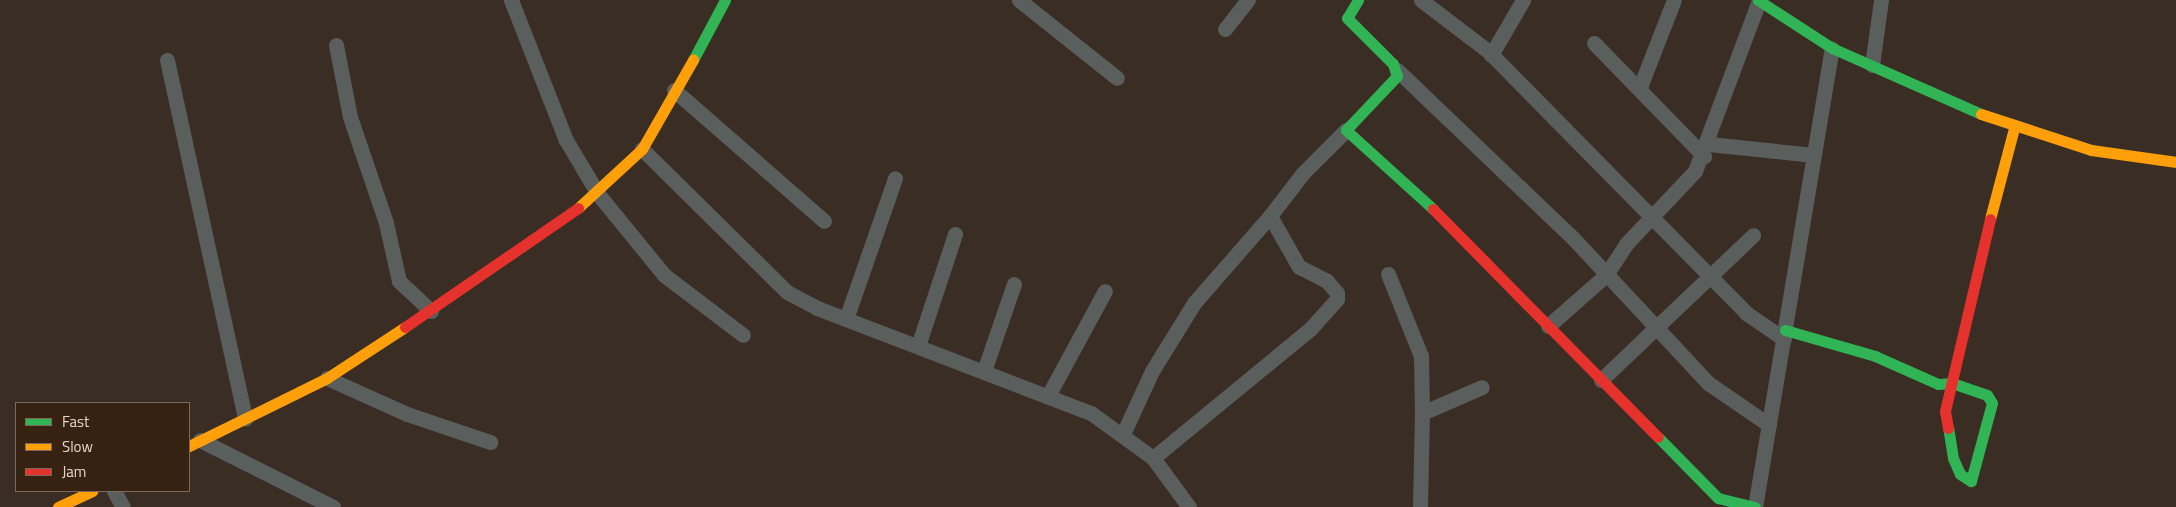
<!DOCTYPE html>
<html>
<head>
<meta charset="utf-8">
<style>
	body { margin:0 }
	#map { position:relative; width:2176px; height:507px; overflow:hidden; background:#3a2d24; font-family:"Titillium Web",sans-serif }
	div>[style] { position:absolute }
	[style*='--x'] { left:calc(var(--x)*1px); top:calc(var(--y)*1px); width:calc(var(--w)*1px); rotate:calc(var(--a)*1deg) }
	.street>* { height:15px; margin:-7.5px; padding:0 7.5px; transform-origin:7.5px; border-radius:7.5px; background:#5a5f5e }
	.fast>* { height:11px; margin:-5.5px; padding:0 5.5px; transform-origin:5.5px; border-radius:5.5px; background:#30b455 }
	.slow>* { height:11px; margin:-5.5px; padding:0 5.5px; transform-origin:5.5px; border-radius:5.5px; background:#ff9f0a }
	.jam>* { height:11px; margin:-5.5px; padding:0 5.5px; transform-origin:5.5px; border-radius:5.5px; background:#e5322d }
	span { translate:-50% -50%; white-space:nowrap; text-align:center; line-height:1.15; -webkit-text-stroke:4px #372212; paint-order:stroke }
	.legend { position:absolute; left:15px; top:402px; width:175px; height:90px; box-sizing:border-box; background:#372212; border:1px solid #7c6a5c; margin:0; padding:6px 9px; list-style:none; font-size:15px; color:#e4d5cc }
	.legend li { display:flex; align-items:center; gap:10px; height:25px }
	.legend b { width:25px; border:1px solid #7c6a5c }
</style>
</head>
<body>
<div id="map">
	<div class="street">
		<i style="--x:511;--y:0;--w:150;--a:68.6"></i>
		<i style="--x:566;--y:140;--w:63;--a:59.3"></i>
		<i style="--x:598;--y:194;--w:104;--a:50.8"></i>
		<i style="--x:664;--y:275;--w:99;--a:37.2"></i>
		<i style="--x:1019;--y:0;--w:125;--a:38.5"></i>
		<i style="--x:1421;--y:0;--w:84;--a:37.3"></i>
		<i style="--x:1488;--y:51;--w:368;--a:45.4"></i>
		<i style="--x:1746;--y:313;--w:46;--a:34.4"></i>
		<i style="--x:1225;--y:29;--w:37;--a:-52"></i>
		<i style="--x:1594;--y:43;--w:158;--a:45.8"></i>
		<i style="--x:336;--y:45;--w:73;--a:79"></i>
		<i style="--x:350;--y:117;--w:112;--a:71.2"></i>
		<i style="--x:386;--y:223;--w:59;--a:77.4"></i>
		<i style="--x:399;--y:281;--w:44;--a:43.2"></i>
		<i style="--x:1491;--y:55;--w:64;--a:-59.8"></i>
		<i style="--x:167;--y:60;--w:367;--a:77.7"></i>
		<i style="--x:1872;--y:65;--w:66;--a:-82.1"></i>
		<i style="--x:1397;--y:70;--w:242;--a:43.7"></i>
		<i style="--x:1572;--y:237;--w:200;--a:47"></i>
		<i style="--x:1708;--y:383;--w:74;--a:34.5"></i>
		<i style="--x:1640;--y:87;--w:93;--a:-68.7"></i>
		<i style="--x:674;--y:90;--w:199;--a:41.1"></i>
		<i style="--x:1709;--y:144;--w:105;--a:6"></i>
		<i style="--x:642;--y:149;--w:204;--a:44.6"></i>
		<i style="--x:787;--y:292;--w:34;--a:28"></i>
		<i style="--x:817;--y:308;--w:293;--a:21"></i>
		<i style="--x:1091;--y:413;--w:77;--a:36"></i>
		<i style="--x:1153;--y:458;--w:61;--a:53.7"></i>
		<i style="--x:1388;--y:274;--w:88;--a:68.1"></i>
		<i style="--x:1421;--y:356;--w:57;--a:89"></i>
		<i style="--x:846;--y:319;--w:149;--a:-70.8"></i>
		<i style="--x:1548;--y:326;--w:77;--a:-41.3"></i>
		<i style="--x:1606;--y:275;--w:37;--a:-57"></i>
		<i style="--x:1626;--y:244;--w:100;--a:-46.6"></i>
		<i style="--x:1695;--y:171;--w:182;--a:-69.4"></i>
		<i style="--x:918;--y:346;--w:118;--a:-71.7"></i>
		<i style="--x:984;--y:371;--w:92;--a:-71"></i>
		<i style="--x:327;--y:378;--w:88;--a:24.2"></i>
		<i style="--x:407;--y:414;--w:88;--a:18.6"></i>
		<i style="--x:1601;--y:380;--w:210;--a:-43.6"></i>
		<i style="--x:1049;--y:394;--w:117;--a:-61.5"></i>
		<i style="--x:1123;--y:434;--w:69;--a:-65.3"></i>
		<i style="--x:1152;--y:371;--w:80;--a:-58.3"></i>
		<i style="--x:1194;--y:303;--w:116;--a:-48.9"></i>
		<i style="--x:200;--y:440;--w:149;--a:26.7"></i>
		<i style="--x:1153;--y:458;--w:205;--a:-39.4"></i>
		<i style="--x:1311;--y:328;--w:39;--a:-48"></i>
		<i style="--x:1337;--y:299;--w:6;--a:-90"></i>
		<i style="--x:1337;--y:293;--w:16;--a:-130"></i>
		<i style="--x:1327;--y:281;--w:31;--a:-153"></i>
		<i style="--x:1299;--y:267;--w:59;--a:-119.6"></i>
		<i style="--x:1270;--y:216;--w:54;--a:-52.5"></i>
		<i style="--x:1303;--y:173;--w:61;--a:-45"></i>
		<i style="--x:114;--y:491;--w:18;--a:61"></i>
		<i style="--x:1420;--y:507;--w:94;--a:-88.8"></i>
		<i style="--x:1422;--y:413;--w:65;--a:-23.4"></i>
		<i style="--x:1755;--y:507;--w:465;--a:-80.5"></i>
	</div>
	<div class="fast">
		<i style="--x:1358;--y:0;--w:21;--a:121"></i>
		<i style="--x:1347;--y:18;--w:65;--a:45"></i>
		<i style="--x:1393;--y:64;--w:13;--a:72"></i>
		<i style="--x:1397;--y:76;--w:74;--a:133.4"></i>
		<i style="--x:1346;--y:130;--w:118;--a:42.2"></i>
		<i style="--x:1758;--y:0;--w:88;--a:33"></i>
		<i style="--x:1832;--y:48;--w:163;--a:23.9"></i>
		<i style="--x:693;--y:60;--w:68;--a:-61.9"></i>
		<i style="--x:1785;--y:330;--w:94;--a:16.1"></i>
		<i style="--x:1875;--y:356;--w:69;--a:24"></i>
		<i style="--x:1938;--y:384;--w:14;--a:-4"></i>
		<i style="--x:1952;--y:383;--w:37;--a:19"></i>
		<i style="--x:1987;--y:395;--w:9;--a:58"></i>
		<i style="--x:1992;--y:403;--w:81;--a:105.1"></i>
		<i style="--x:1971;--y:481;--w:13;--a:-148"></i>
		<i style="--x:1960;--y:474;--w:17;--a:-114"></i>
		<i style="--x:1953;--y:458;--w:30;--a:-99"></i>
		<i style="--x:1658;--y:437;--w:86;--a:45.5"></i>
		<i style="--x:1718;--y:498;--w:38;--a:14"></i>
	</div>
	<div class="slow">
		<i style="--x:1981;--y:114;--w:116;--a:18.1"></i>
		<i style="--x:2091;--y:150;--w:86;--a:8"></i>
		<i style="--x:578;--y:208;--w:87;--a:-42.7"></i>
		<i style="--x:642;--y:149;--w:103;--a:-60.2"></i>
		<i style="--x:1990;--y:219;--w:94;--a:-75.2"></i>
		<i style="--x:189;--y:446;--w:154;--a:-26.2"></i>
		<i style="--x:327;--y:378;--w:93;--a:-33.2"></i>
		<i style="--x:58;--y:507;--w:38;--a:-25"></i>
	</div>
	<div class="jam">
		<i style="--x:1433;--y:209;--w:320;--a:45.4"></i>
		<i style="--x:405;--y:327;--w:210;--a:-34.5"></i>
		<i style="--x:1948;--y:428;--w:17;--a:-100"></i>
		<i style="--x:1945;--y:411;--w:197;--a:-76.8"></i>
	</div>
	<ul class="legend">
	<li><b style="height:6px;background:#30b455"></b>Fast</li>
	<li><b style="height:6px;background:#ff9f0a"></b>Slow</li>
	<li><b style="height:6px;background:#e5322d"></b>Jam</li>
	</ul>
</div>
</body>
</html>
